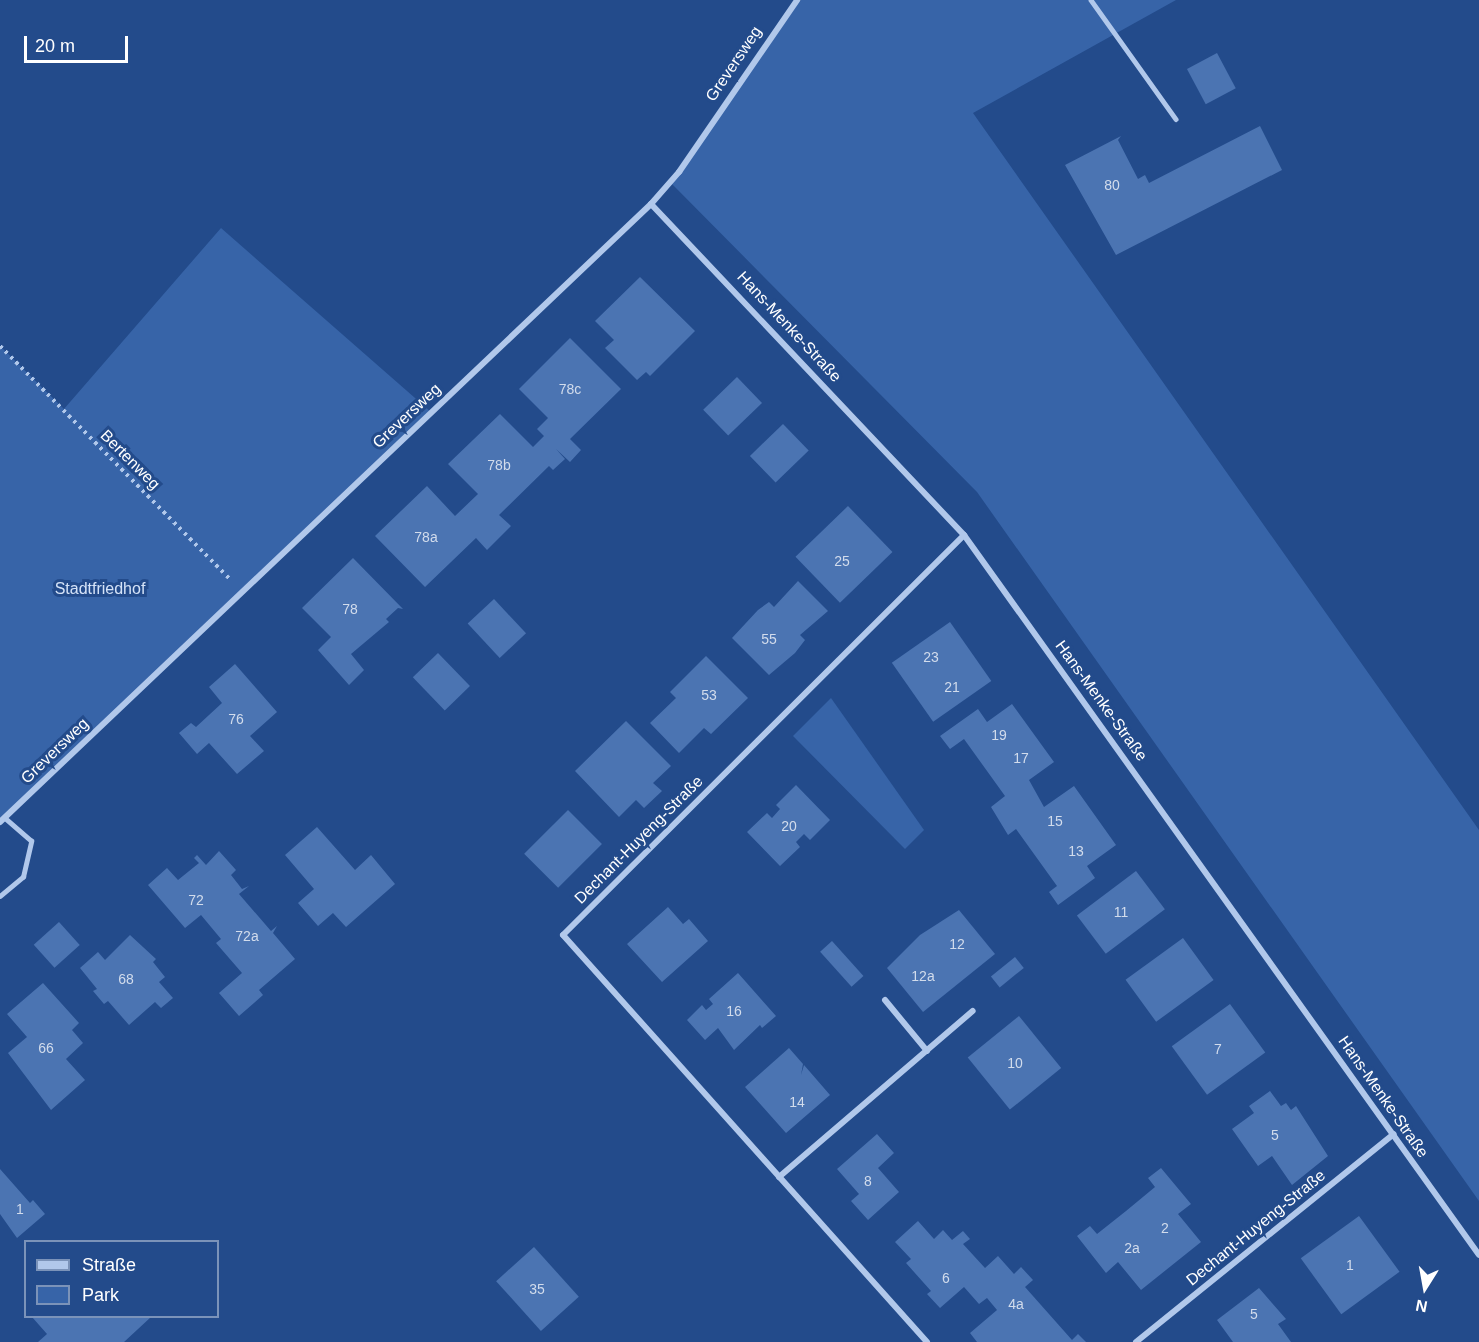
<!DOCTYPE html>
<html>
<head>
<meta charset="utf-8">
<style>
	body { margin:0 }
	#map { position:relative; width:1479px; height:1342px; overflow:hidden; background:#234b8b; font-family:Arial,sans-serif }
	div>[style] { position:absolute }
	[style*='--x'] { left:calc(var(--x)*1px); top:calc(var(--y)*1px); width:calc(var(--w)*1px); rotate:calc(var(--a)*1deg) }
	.green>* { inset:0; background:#3764a8 }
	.building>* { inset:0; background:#4b74b2; transform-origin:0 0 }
	.path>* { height:4px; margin-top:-2px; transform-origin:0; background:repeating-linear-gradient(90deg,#b1c8eb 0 3px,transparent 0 7.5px) }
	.lane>* { height:4.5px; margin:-2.25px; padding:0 2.25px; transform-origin:2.25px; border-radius:2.25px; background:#b1c8eb }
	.street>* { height:6px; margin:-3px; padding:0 3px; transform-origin:3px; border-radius:3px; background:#b1c8eb }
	span { translate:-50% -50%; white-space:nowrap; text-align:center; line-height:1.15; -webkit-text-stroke:6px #234b8b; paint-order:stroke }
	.number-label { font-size:14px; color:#d2dcec }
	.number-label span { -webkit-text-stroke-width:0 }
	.street-label { font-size:16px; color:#fff }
	.park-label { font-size:16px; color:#d5e3f8 }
	.legend { position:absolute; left:24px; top:1240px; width:195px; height:78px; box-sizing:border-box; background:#234b8b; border:2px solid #7b93b9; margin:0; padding:8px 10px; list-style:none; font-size:18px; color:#fff }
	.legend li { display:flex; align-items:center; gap:12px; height:30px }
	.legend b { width:30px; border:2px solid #7b93b9 }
	.north { position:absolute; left:1395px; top:1258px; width:60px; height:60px; -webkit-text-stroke:4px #234b8b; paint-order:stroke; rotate:191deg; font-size:16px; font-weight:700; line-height:24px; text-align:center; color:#fff }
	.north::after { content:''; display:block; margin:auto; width:21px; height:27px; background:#fff; clip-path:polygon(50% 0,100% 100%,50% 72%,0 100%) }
	.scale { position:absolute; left:24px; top:36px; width:104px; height:27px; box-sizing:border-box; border:3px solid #fff; border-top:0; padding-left:8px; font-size:18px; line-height:21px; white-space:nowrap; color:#fff; -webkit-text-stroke:4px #234b8b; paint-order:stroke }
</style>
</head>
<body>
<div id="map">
	<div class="green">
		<i style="clip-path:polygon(801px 0,1176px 0,973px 113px,1479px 830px,1479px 1201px,977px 492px,670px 182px)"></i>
		<i style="clip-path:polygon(221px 228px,431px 412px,0 822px,0 346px,64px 409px)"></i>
		<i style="clip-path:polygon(831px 698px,924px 830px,905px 849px,793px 736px)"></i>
	</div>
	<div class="building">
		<i style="left:1217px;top:53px;width:40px;height:34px;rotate:62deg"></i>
		<i style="clip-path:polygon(1260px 126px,1282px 170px,1116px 255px,1065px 165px,1121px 136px,1118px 140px,1138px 179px,1145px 175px,1149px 183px)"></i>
		<i style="clip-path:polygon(640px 277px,695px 331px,650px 376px,646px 372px,637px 380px,605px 348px,614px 340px,595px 321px)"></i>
		<i style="clip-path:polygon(570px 338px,621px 389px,570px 439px,581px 450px,570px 462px,556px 449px,565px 459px,553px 470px,549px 466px,499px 515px,511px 526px,487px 550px,476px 538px,425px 587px,375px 536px,427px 486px,455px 516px,478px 494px,448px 464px,500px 414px,533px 447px,544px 436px,537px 429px,548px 418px,519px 389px)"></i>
		<i style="left:737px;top:377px;width:36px;height:47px;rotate:46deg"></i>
		<i style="left:783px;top:424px;width:37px;height:46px;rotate:46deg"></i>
		<i style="left:848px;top:506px;width:64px;height:73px;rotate:46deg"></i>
		<i style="clip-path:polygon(353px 558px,403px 609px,398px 608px,386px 619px,389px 622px,351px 654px,364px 670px,349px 685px,318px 650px,331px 637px,302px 608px)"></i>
		<i style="clip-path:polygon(798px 581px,828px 611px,800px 635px,805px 640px,795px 653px,769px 675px,732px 638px,758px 610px,769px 602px,774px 607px)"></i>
		<i style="left:494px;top:599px;width:47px;height:36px;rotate:47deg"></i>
		<i style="left:950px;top:622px;width:72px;height:71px;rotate:55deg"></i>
		<i style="left:438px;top:653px;width:46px;height:35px;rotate:46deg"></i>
		<i style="clip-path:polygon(706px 656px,748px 698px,711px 734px,704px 728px,679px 753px,650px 723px,676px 698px,670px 692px)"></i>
		<i style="clip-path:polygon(235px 664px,277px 712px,250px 736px,264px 751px,237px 774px,209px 743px,197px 754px,179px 733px,191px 723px,196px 727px,222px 703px,209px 687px)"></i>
		<i style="clip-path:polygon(1012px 704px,1054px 762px,1029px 780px,1044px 807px,1074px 786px,1116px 845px,1087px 866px,1095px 878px,1058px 905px,1049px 892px,1057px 886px,1016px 829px,1008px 835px,991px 807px,1005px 796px,964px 739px,950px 749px,940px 736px,978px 709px,987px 722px)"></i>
		<i style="clip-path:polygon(626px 721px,671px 766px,653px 783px,662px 791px,644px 808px,636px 800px,619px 817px,575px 771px)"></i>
		<i style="clip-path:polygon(796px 785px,830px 820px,810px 840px,804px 834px,796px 842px,800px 847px,780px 866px,747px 832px,767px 813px,772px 818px,780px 809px,776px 805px)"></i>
		<i style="left:568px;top:810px;width:48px;height:62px;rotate:45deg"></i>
		<i style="clip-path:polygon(317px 827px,355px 870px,371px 855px,395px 884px,346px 927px,333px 913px,318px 926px,298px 903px,314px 889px,285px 855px)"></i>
		<i style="clip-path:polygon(219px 851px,236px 870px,231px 875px,242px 889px,249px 886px,239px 894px,271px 931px,277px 926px,273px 933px,295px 959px,259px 990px,263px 995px,239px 1016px,219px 993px,242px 973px,216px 943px,221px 939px,201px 915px,185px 928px,148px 885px,167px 868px,178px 880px,199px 863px,194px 858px,197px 855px,206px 865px)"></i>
		<i style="left:1136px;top:871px;width:48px;height:74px;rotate:53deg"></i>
		<i style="clip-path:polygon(668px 907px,683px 924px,689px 919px,708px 941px,662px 982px,627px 944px)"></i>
		<i style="clip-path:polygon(959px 910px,995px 954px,923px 1012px,887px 968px,920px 935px)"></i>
		<i style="left:59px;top:922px;width:31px;height:34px;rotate:48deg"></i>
		<i style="clip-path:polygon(130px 935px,156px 959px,153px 962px,165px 977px,159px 982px,173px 998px,161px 1008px,155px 1002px,129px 1025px,108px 1001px,104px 1004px,93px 991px,97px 989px,80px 968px,98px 952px,105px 960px)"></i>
		<i style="left:1183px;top:938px;width:52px;height:71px;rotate:54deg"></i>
		<i style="left:832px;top:941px;width:47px;height:16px;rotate:48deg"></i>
		<i style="left:1015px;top:957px;width:14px;height:31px;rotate:51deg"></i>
		<i style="clip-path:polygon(738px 973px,776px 1016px,762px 1028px,760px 1025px,734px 1050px,718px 1028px,705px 1040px,687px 1020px,702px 1005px,706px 1010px,713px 1004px,709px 999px)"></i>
		<i style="clip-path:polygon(43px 983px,79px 1023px,72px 1030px,83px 1043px,66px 1059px,85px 1080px,51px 1110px,8px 1053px,27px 1037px,7px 1014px)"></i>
		<i style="left:1230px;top:1004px;width:60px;height:72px;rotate:54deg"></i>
		<i style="left:1019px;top:1016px;width:67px;height:66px;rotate:51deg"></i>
		<i style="clip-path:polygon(789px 1048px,803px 1064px,801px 1075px,804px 1065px,830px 1095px,786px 1133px,745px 1087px)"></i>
		<i style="clip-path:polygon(1270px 1091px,1281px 1106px,1286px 1103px,1291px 1110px,1296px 1106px,1328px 1156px,1292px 1185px,1272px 1156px,1258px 1166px,1232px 1129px,1254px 1113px,1249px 1106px)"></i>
		<i style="clip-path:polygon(877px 1134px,894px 1153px,878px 1168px,899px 1192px,868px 1220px,851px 1201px,859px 1194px,837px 1169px)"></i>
		<i style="clip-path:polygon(1161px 1168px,1191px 1204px,1178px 1214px,1201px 1242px,1141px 1290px,1118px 1262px,1106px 1273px,1077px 1236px,1090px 1226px,1097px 1234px,1126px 1211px,1155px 1187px,1148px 1178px)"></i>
		<i style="clip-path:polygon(0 1169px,30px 1203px,33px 1200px,45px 1214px,17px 1238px,0 1214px)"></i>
		<i style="left:1359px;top:1216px;width:69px;height:72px;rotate:54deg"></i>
		<i style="clip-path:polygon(918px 1221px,934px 1239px,943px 1230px,952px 1240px,963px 1231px,970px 1239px,963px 1244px,985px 1268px,998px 1256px,1014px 1274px,1021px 1267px,1033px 1280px,1025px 1287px,1072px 1340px,1078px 1334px,1086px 1342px,977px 1342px,970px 1333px,997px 1310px,987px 1298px,979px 1304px,964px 1287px,940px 1308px,927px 1294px,931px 1291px,906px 1263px,911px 1259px,895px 1242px)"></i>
		<i style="left:534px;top:1247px;width:67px;height:51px;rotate:48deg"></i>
		<i style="clip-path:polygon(1259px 1288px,1286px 1319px,1278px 1324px,1291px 1342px,1233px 1342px,1217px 1320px)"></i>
		<i style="clip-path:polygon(32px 1317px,151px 1317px,124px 1342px,38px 1342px,47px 1334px)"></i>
	</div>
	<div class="path">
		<i style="--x:0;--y:346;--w:326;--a:45.4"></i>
	</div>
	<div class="lane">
		<i style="--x:1091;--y:0;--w:146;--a:54.5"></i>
		<i style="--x:0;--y:896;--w:30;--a:-40"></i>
		<i style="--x:23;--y:877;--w:37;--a:-77"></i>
		<i style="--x:31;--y:841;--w:35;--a:-139"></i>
	</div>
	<div class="street">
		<i style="--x:651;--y:204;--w:456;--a:46.6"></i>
		<i style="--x:964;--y:535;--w:885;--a:54.42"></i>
		<i style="--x:0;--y:822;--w:898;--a:-43.51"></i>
		<i style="--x:651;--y:204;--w:43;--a:-48.8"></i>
		<i style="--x:679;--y:172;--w:209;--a:-55.5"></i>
		<i style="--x:885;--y:1000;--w:66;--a:50.5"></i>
		<i style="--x:779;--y:1177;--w:255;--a:-40.6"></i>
		<i style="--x:927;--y:1342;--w:546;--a:-131.81"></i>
		<i style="--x:563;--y:935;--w:566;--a:-44.93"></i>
		<i style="--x:1136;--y:1342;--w:331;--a:-38.9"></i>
	</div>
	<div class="number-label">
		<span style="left:1112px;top:185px">80</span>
		<span style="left:570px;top:389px">78c</span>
		<span style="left:499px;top:465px">78b</span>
		<span style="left:426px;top:537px">78a</span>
		<span style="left:842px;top:561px">25</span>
		<span style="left:350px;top:609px">78</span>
		<span style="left:769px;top:639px">55</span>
		<span style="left:931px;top:657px">23</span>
		<span style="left:952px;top:687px">21</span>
		<span style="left:709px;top:695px">53</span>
		<span style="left:236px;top:719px">76</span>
		<span style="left:999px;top:735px">19</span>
		<span style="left:1021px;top:758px">17</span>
		<span style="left:1055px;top:821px">15</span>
		<span style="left:789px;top:826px">20</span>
		<span style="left:1076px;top:851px">13</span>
		<span style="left:196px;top:900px">72</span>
		<span style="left:1121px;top:912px">11</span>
		<span style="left:247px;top:936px">72a</span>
		<span style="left:957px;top:944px">12</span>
		<span style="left:923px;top:976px">12a</span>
		<span style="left:126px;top:979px">68</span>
		<span style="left:734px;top:1011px">16</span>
		<span style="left:46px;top:1048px">66</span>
		<span style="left:1218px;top:1049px">7</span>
		<span style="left:1015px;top:1063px">10</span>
		<span style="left:797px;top:1102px">14</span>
		<span style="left:1275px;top:1135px">5</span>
		<span style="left:868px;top:1181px">8</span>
		<span style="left:20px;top:1209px">1</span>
		<span style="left:1165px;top:1228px">2</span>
		<span style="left:1132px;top:1248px">2a</span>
		<span style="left:1350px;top:1265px">1</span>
		<span style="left:946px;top:1278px">6</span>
		<span style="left:537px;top:1289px">35</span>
		<span style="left:1016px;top:1304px">4a</span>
		<span style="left:1254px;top:1314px">5</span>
	</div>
	<div class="street-label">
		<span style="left:734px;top:64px;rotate:-56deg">Greversweg</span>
		<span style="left:789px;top:327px;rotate:47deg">Hans-Menke-Straße</span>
		<span style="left:407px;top:416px;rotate:-43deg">Greversweg</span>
		<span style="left:130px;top:460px;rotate:45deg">Bertenweg</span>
		<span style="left:1101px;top:701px;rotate:54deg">Hans-Menke-Straße</span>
		<span style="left:55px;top:751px;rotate:-44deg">Greversweg</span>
		<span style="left:639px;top:840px;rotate:-45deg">Dechant-Huyeng-Straße</span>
		<span style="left:1383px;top:1097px;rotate:55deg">Hans-Menke-Straße</span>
		<span style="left:1256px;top:1228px;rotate:-39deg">Dechant-Huyeng-Straße</span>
	</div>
	<div class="park-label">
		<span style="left:100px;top:589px">Stadtfriedhof</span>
	</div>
	<ul class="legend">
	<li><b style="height:8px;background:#b1c8eb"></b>Straße</li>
	<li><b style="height:16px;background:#3764a8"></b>Park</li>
	</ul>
	<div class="north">N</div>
	<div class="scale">20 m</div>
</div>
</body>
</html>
